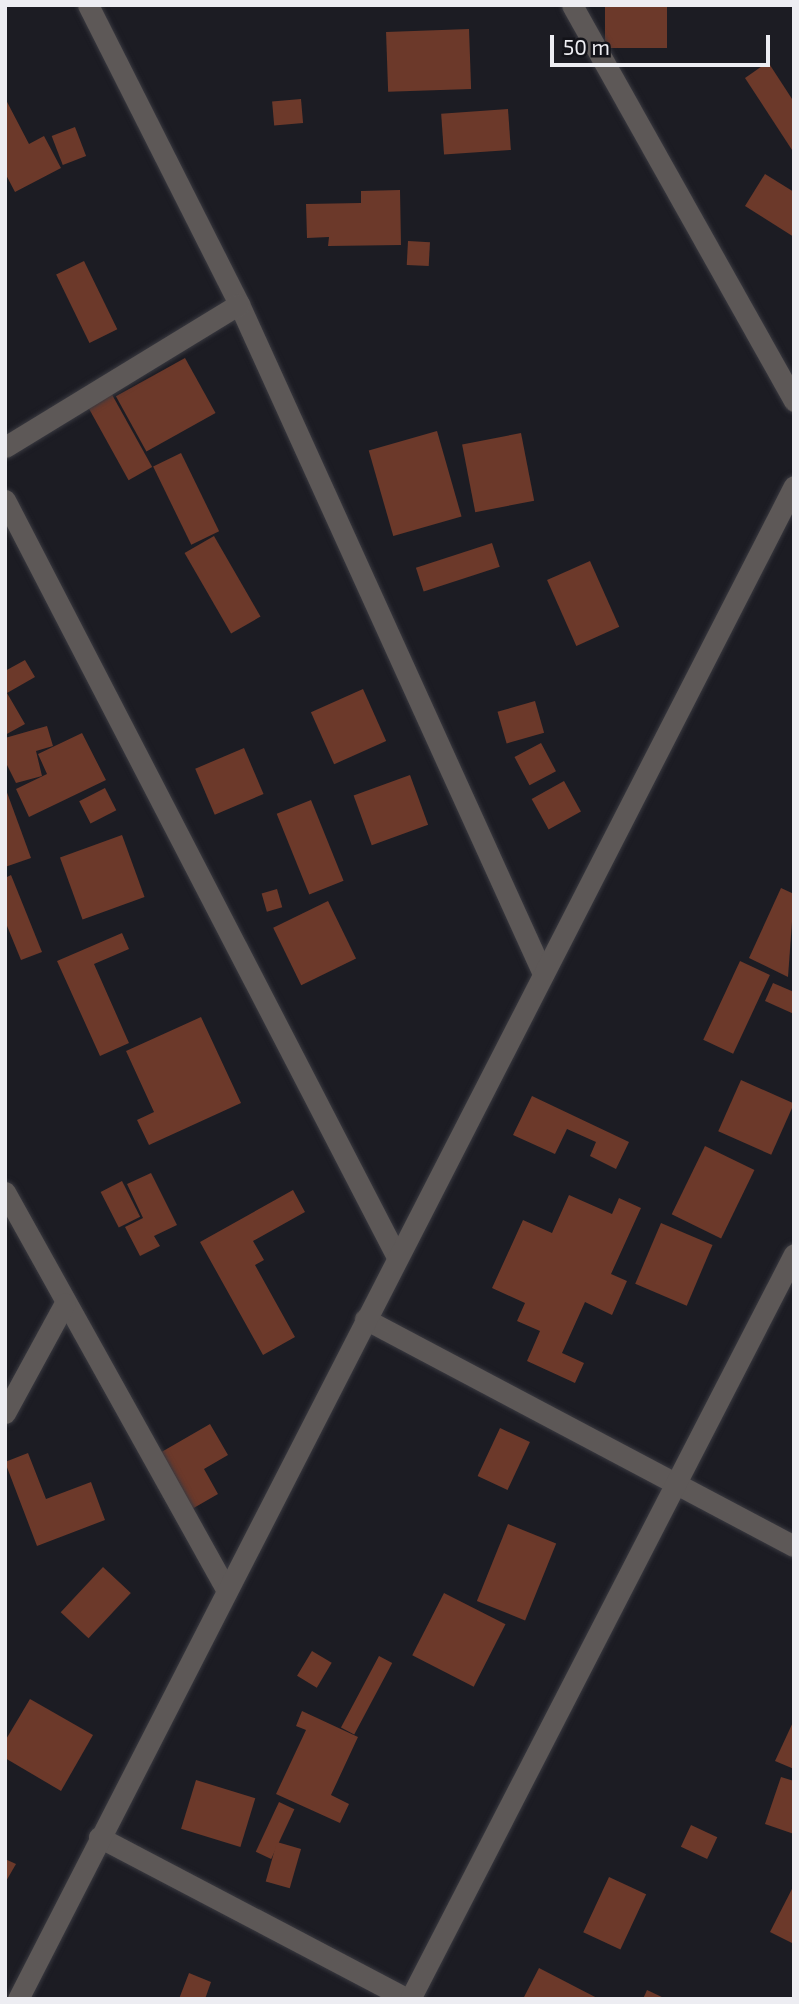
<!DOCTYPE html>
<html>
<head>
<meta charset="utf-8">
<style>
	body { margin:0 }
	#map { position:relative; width:799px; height:2004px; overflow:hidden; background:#1c1c23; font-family:"Exo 2",sans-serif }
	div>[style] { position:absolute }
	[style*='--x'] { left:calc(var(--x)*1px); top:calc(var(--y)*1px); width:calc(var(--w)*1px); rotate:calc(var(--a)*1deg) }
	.building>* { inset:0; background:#6c392a; transform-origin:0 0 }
	.roads { filter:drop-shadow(0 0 2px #393940) drop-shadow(0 0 2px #393940) }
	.minor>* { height:21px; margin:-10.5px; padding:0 10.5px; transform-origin:10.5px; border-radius:10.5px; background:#5d5857 }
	span { translate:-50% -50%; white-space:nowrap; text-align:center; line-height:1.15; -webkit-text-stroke:6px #131319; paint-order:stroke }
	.frame { position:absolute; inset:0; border:7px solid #ededf2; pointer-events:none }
	.scale { position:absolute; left:550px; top:35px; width:220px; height:32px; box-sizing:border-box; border:4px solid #ededf2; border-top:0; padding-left:9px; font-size:21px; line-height:24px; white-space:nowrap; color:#ededf2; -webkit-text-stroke:5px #131319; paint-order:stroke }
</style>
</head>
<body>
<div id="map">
	<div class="building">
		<i style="left:605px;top:5px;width:62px;height:43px"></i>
		<i style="left:469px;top:29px;width:60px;height:83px;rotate:88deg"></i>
		<i style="clip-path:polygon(768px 62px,794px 102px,794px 153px,745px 78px)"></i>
		<i style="clip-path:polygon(5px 98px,29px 144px,44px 136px,61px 168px,15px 192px,5px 173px)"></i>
		<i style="left:301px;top:99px;width:24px;height:29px;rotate:85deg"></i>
		<i style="left:508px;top:109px;width:41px;height:67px;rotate:86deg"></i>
		<i style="left:75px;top:127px;width:31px;height:25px;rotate:69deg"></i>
		<i style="clip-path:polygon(765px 174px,794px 192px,794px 237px,745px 206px)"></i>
		<i style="clip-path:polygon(400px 190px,401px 245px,328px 246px,329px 237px,307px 238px,306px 204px,361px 203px,361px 191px)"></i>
		<i style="left:408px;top:241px;width:22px;height:24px;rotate:3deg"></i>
		<i style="left:84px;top:261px;width:76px;height:31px;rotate:64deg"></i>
		<i style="left:185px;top:358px;width:63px;height:79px;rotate:61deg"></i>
		<i style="left:110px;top:391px;width:87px;height:27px;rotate:61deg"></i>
		<i style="left:437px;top:431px;width:89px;height:71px;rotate:74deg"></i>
		<i style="left:521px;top:433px;width:69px;height:60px;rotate:79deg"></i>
		<i style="left:181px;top:453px;width:87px;height:31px;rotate:64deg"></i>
		<i style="left:214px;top:536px;width:93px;height:34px;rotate:60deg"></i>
		<i style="left:492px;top:543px;width:25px;height:80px;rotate:72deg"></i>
		<i style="left:590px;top:561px;width:72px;height:47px;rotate:66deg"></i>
		<i style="clip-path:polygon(25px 660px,35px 677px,7px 693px,25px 724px,5px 735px,5px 671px)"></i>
		<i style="left:363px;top:689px;width:57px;height:57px;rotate:66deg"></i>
		<i style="left:535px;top:701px;width:33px;height:39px;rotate:74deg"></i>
		<i style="clip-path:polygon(47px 726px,53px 746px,36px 751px,42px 776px,16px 783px,5px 761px,5px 738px)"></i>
		<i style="clip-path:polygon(82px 733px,106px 780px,29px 817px,16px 789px,47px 774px,38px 754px)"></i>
		<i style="left:541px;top:743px;width:32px;height:30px;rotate:62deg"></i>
		<i style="left:244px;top:748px;width:50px;height:53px;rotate:67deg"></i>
		<i style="left:410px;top:775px;width:53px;height:60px;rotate:70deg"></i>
		<i style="left:564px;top:781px;width:35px;height:37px;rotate:61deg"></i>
		<i style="clip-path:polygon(5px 787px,31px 858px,5px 867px)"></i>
		<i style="left:105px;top:788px;width:25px;height:29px;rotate:63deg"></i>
		<i style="left:311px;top:800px;width:87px;height:37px;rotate:68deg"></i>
		<i style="left:122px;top:835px;width:66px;height:66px;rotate:70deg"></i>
		<i style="clip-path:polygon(11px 875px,42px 952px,21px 960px,5px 921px,5px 878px)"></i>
		<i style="clip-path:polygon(781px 888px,794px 894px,788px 977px,749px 958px)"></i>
		<i style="left:277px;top:889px;width:19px;height:16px;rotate:74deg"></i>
		<i style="left:328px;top:901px;width:64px;height:61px;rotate:64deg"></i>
		<i style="clip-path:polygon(122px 933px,129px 949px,94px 964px,129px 1043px,100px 1056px,57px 961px)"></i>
		<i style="left:740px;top:961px;width:33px;height:87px;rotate:25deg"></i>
		<i style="clip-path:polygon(773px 983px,794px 992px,794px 1014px,765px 1001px)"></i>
		<i style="clip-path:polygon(201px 1017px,241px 1103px,149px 1145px,137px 1120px,154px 1112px,126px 1051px)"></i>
		<i style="left:741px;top:1080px;width:58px;height:56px;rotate:24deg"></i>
		<i style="clip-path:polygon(532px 1096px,629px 1142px,616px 1169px,590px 1156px,596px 1142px,567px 1129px,555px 1154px,513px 1135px)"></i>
		<i style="left:705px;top:1146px;width:55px;height:76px;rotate:26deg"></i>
		<i style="clip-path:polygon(151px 1173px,177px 1225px,154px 1236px,160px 1246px,140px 1256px,125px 1227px,143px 1218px,127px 1184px)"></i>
		<i style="left:122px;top:1181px;width:40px;height:24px;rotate:63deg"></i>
		<i style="clip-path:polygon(293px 1190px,305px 1212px,253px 1241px,264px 1260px,255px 1265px,295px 1337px,263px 1355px,200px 1242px)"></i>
		<i style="clip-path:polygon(569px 1195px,612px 1214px,619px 1198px,641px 1208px,611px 1274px,627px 1281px,612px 1315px,585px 1302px,562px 1353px,584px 1363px,575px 1383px,527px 1361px,540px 1331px,517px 1321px,525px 1303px,492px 1288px,523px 1220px,552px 1233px)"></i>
		<i style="left:661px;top:1223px;width:56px;height:66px;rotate:23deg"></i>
		<i style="clip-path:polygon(210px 1424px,228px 1455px,204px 1469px,218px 1494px,192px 1509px,158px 1454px)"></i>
		<i style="left:500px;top:1428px;width:33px;height:53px;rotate:25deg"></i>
		<i style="clip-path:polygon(28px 1453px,46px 1499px,91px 1482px,105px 1520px,37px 1546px,5px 1462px)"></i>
		<i style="left:508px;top:1524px;width:52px;height:83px;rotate:22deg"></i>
		<i style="left:103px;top:1567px;width:38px;height:62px;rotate:43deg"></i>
		<i style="left:444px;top:1593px;width:69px;height:70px;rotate:27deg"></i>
		<i style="left:312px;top:1651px;width:23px;height:29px;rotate:31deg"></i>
		<i style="left:379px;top:1656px;width:15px;height:81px;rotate:28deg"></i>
		<i style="clip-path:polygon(30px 1699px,93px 1735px,61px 1791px,5px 1758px,5px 1741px)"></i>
		<i style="clip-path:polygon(302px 1711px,358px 1737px,331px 1795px,349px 1804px,340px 1823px,276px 1794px,306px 1730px,296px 1726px)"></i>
		<i style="clip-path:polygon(794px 1720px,794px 1769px,775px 1761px)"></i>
		<i style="clip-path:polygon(781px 1777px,794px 1781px,794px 1834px,765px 1824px)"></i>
		<i style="left:196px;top:1780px;width:62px;height:51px;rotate:17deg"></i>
		<i style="left:279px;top:1802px;width:17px;height:55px;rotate:25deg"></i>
		<i style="left:691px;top:1825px;width:29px;height:24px;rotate:25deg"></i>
		<i style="left:277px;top:1842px;width:25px;height:41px;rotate:16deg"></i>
		<i style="clip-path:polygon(5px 1859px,16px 1864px,5px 1883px)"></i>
		<i style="left:609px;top:1877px;width:41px;height:61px;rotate:25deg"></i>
		<i style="clip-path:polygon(794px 1885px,794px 1944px,770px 1932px)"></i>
		<i style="clip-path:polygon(539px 1968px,599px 1999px,523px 1999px)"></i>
		<i style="clip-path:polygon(189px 1973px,211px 1982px,205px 1999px,179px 1999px)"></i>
		<i style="clip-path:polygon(647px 1990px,666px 1999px,643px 1999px)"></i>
	</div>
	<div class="roads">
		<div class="minor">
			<i style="--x:88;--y:5;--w:335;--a:63.2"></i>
			<i style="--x:239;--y:304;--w:736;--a:65.59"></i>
			<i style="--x:572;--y:5;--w:454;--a:60.7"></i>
			<i style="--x:5;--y:447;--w:274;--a:-31.4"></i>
			<i style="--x:5;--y:500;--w:852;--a:62.62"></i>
			<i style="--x:5;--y:1192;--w:454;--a:60.9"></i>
			<i style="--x:365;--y:1319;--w:485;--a:27.9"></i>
			<i style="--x:5;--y:1413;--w:125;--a:-61.4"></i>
			<i style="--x:99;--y:1837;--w:349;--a:27.7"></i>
			<i style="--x:18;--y:1999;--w:1700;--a:-62.85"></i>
			<i style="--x:410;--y:1999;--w:838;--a:-62.73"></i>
		</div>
	</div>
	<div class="frame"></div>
	<div class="scale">50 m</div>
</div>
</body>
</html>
